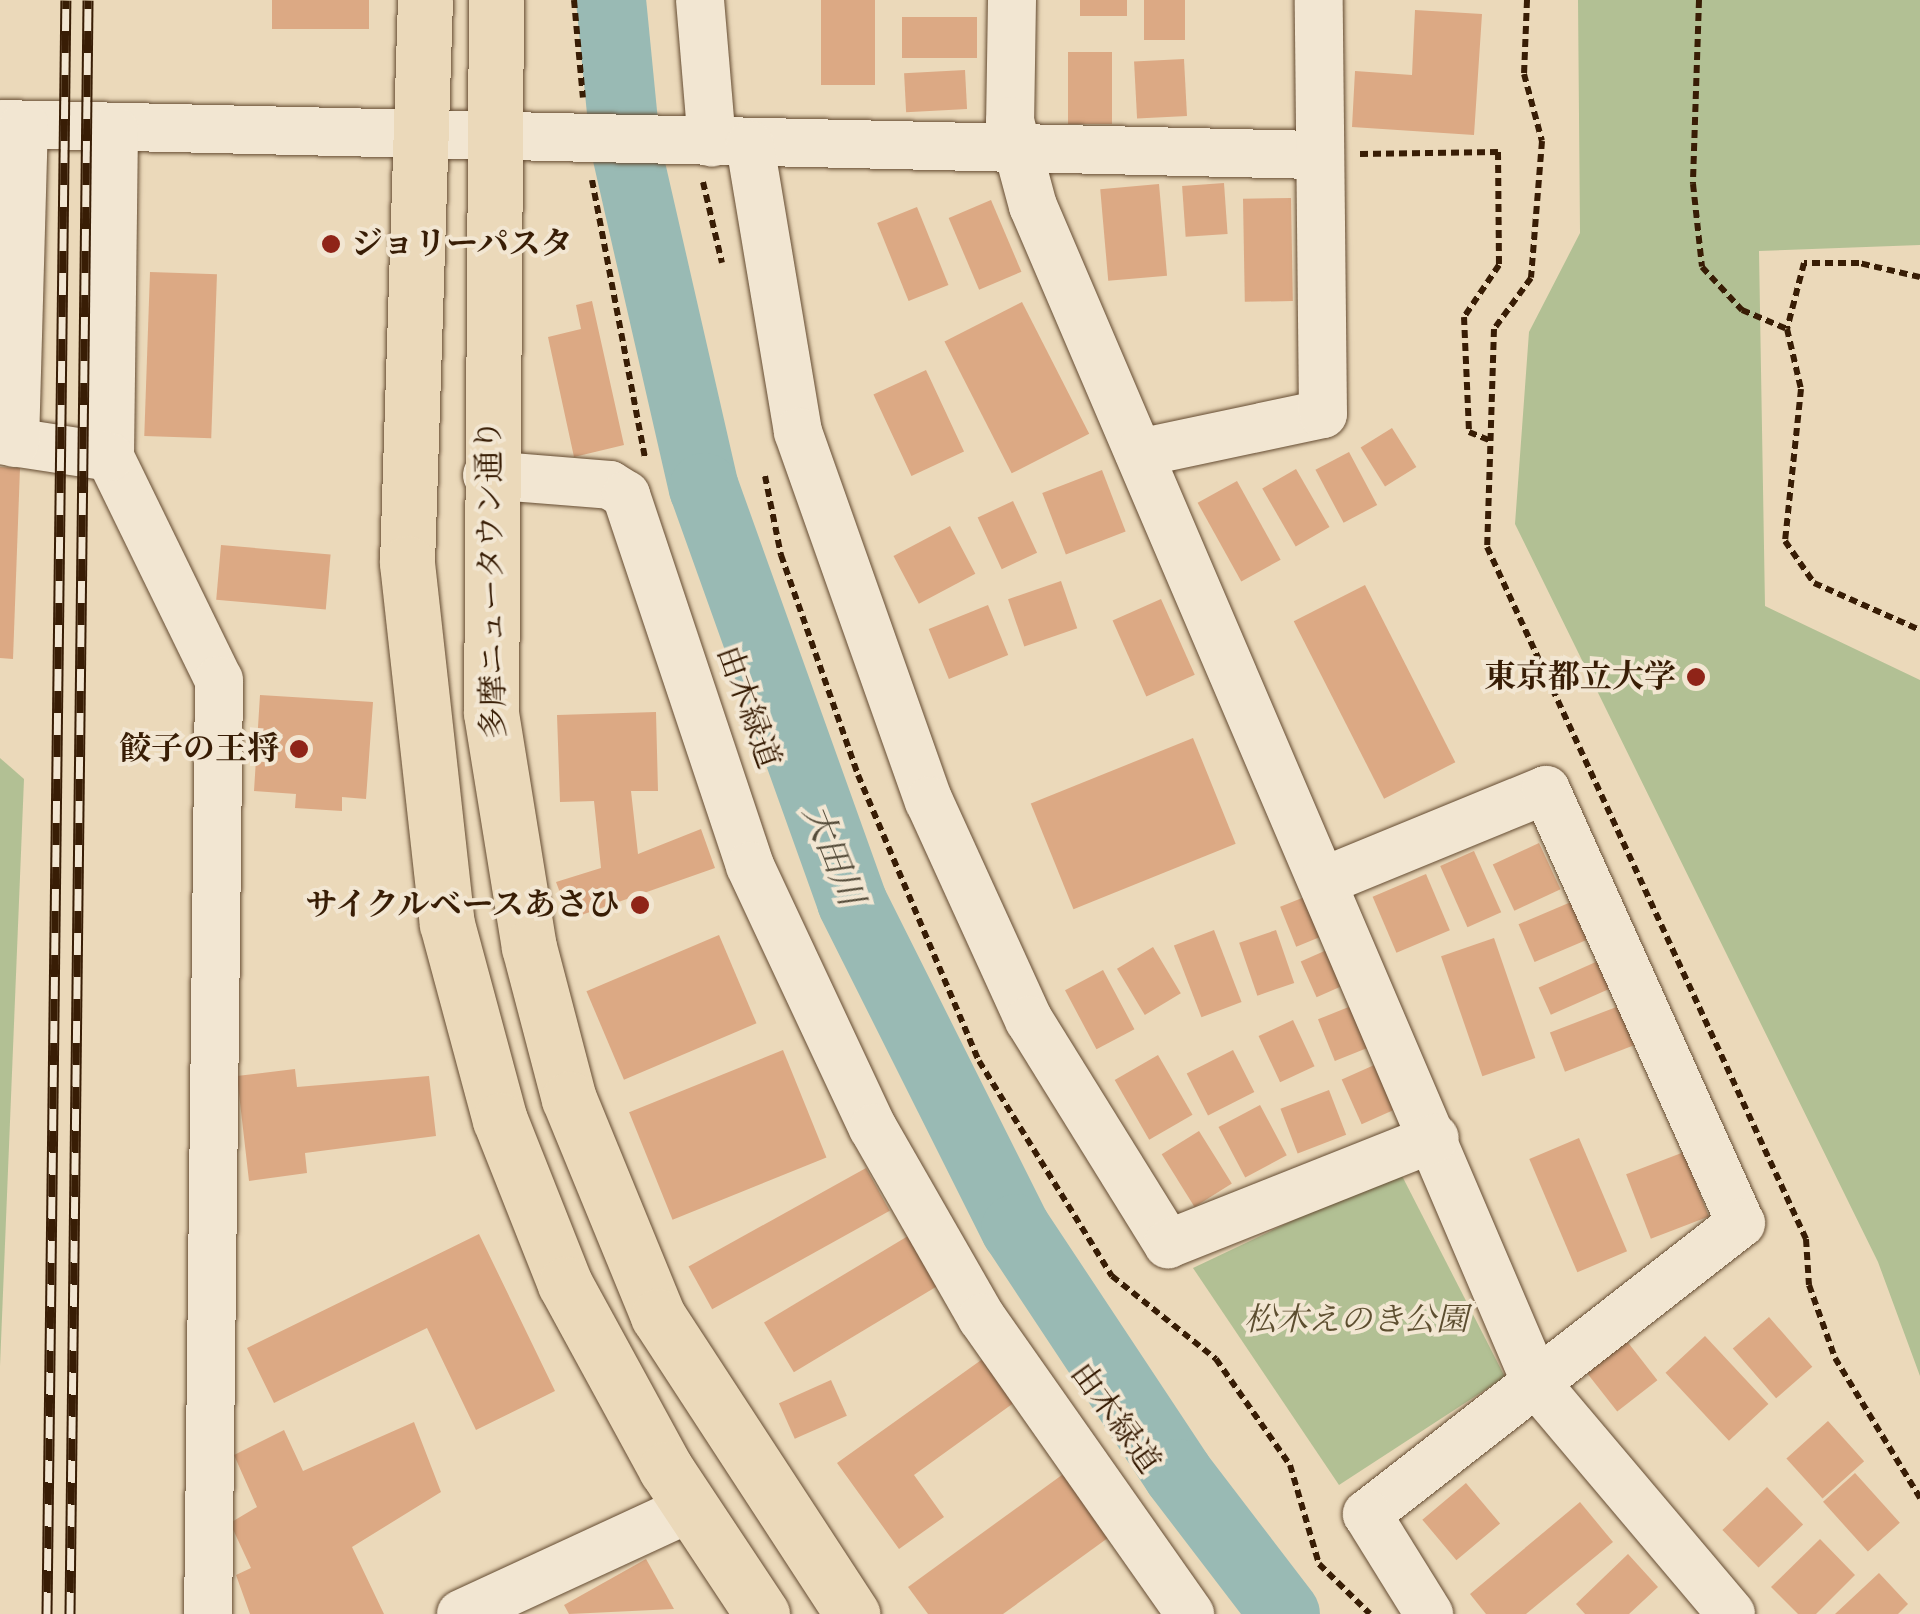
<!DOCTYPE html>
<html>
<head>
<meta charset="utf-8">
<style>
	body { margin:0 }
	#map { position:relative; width:1920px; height:1614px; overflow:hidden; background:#ebd9ba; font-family:Cardo,"Noto Serif JP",serif }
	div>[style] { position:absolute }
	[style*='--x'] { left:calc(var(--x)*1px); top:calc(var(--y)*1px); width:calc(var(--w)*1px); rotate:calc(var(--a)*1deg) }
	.green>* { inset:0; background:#b2c094 }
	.river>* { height:70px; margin:-35px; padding:0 35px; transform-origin:35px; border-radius:35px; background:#99bab4 }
	.building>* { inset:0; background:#dca984; transform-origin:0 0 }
	.path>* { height:6px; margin-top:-3px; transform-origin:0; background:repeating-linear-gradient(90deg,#381d05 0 8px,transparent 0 13px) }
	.roads { filter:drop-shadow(0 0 2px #654c32) drop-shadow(0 0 2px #654c32) }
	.minor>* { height:48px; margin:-24px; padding:0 24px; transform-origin:24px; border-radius:24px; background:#f2e6d2 }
	.major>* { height:55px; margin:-27.5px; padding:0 27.5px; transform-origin:27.5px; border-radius:27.5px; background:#ebd9ba }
	.rail>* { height:11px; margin-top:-5.5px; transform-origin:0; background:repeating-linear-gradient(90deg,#f2e6d2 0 22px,#381d05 0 44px); box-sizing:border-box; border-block:2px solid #381d05 }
	.dots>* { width:28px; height:28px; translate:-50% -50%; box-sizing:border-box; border:5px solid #f2e6d2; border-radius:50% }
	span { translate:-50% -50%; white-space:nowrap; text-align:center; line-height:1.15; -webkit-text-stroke:8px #f2e6d2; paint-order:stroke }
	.poi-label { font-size:32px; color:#381d05; font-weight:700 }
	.left { translate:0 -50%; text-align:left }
	.right { translate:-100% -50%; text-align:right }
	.street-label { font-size:32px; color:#381d05 }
	.park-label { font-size:32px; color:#5d4e30; font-style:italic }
	.water-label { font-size:35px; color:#554c3a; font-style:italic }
</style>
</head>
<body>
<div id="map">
	<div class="green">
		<i style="clip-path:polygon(1578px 0,1920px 0,1920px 245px,1759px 251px,1765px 606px,1920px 680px,1920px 1376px,1878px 1262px,1515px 524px,1529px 332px,1580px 233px)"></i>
		<i style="clip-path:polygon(0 758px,24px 779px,0 1366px)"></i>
		<i style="clip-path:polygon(1399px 1170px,1505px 1377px,1339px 1485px,1193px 1268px)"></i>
	</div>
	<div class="river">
		<i style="--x:611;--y:0;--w:145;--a:84.4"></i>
		<i style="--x:625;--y:144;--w:353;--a:77.1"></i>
		<i style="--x:704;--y:488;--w:440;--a:70.3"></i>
		<i style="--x:852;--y:902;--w:366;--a:63.4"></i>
		<i style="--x:1016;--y:1229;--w:294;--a:56.5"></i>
		<i style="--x:1178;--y:1474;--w:176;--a:52.6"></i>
	</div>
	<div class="building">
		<i style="left:272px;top:0;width:97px;height:29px"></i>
		<i style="left:821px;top:0;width:54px;height:85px"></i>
		<i style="left:1080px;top:0;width:47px;height:16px"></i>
		<i style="left:1144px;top:0;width:41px;height:40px"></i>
		<i style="clip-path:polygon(1415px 10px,1482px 14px,1474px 135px,1352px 127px,1355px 71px,1412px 75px)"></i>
		<i style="left:902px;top:17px;width:75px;height:41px"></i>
		<i style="left:1068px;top:52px;width:44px;height:72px"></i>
		<i style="left:1184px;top:59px;width:57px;height:50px;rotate:87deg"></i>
		<i style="left:965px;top:70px;width:39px;height:61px;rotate:87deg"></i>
		<i style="left:1224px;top:183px;width:51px;height:42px;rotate:86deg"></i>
		<i style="left:1159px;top:184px;width:92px;height:59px;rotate:85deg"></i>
		<i style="left:1291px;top:198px;width:103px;height:48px;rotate:89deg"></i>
		<i style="left:991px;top:200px;width:78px;height:46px;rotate:67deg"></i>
		<i style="left:917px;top:207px;width:84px;height:43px;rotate:68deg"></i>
		<i style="left:150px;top:272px;width:67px;height:164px;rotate:2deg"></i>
		<i style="clip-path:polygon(592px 301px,624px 445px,574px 457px,548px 337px,581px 329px,576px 305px)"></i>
		<i style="left:1022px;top:302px;width:148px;height:87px;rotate:63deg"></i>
		<i style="left:926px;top:370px;width:90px;height:58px;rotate:65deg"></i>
		<i style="left:1392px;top:428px;width:46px;height:37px;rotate:58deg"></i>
		<i style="left:1349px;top:452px;width:60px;height:38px;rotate:62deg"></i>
		<i style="clip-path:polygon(0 467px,20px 468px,13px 659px,0 658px)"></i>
		<i style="left:1296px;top:469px;width:67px;height:39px;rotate:60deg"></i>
		<i style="left:1102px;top:470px;width:66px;height:64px;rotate:69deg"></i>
		<i style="left:1237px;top:481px;width:90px;height:45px;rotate:61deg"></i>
		<i style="left:1013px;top:501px;width:57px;height:39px;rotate:65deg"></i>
		<i style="left:950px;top:526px;width:54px;height:64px;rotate:62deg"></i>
		<i style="left:221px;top:545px;width:110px;height:55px;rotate:5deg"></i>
		<i style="left:1061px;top:581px;width:50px;height:56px;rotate:71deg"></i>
		<i style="left:1365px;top:585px;width:199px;height:80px;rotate:63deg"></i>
		<i style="left:1161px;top:599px;width:83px;height:53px;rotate:66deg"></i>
		<i style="left:988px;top:605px;width:54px;height:64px;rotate:68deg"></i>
		<i style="clip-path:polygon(260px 695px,373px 702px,366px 799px,342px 797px,342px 811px,295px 808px,296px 794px,254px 791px)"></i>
		<i style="clip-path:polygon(656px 712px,658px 791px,631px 791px,638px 854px,701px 829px,715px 868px,570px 919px,556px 882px,601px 868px,594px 801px,560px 802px,557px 715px)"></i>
		<i style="left:1193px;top:738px;width:114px;height:175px;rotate:68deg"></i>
		<i style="left:1539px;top:843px;width:51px;height:51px;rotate:65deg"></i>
		<i style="left:1474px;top:851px;width:67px;height:37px;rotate:66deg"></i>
		<i style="left:1426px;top:874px;width:61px;height:58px;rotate:67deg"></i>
		<i style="left:1307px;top:896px;width:43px;height:29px;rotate:68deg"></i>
		<i style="left:1571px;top:902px;width:41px;height:57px;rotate:67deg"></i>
		<i style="left:1214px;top:930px;width:77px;height:43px;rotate:69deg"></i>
		<i style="left:1276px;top:930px;width:56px;height:39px;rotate:71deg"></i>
		<i style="left:719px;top:935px;width:96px;height:144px;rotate:67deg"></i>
		<i style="left:1494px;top:938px;width:127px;height:56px;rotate:71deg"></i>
		<i style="left:1153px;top:947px;width:54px;height:42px;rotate:59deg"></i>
		<i style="left:1329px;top:949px;width:39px;height:31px;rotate:66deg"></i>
		<i style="left:1598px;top:961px;width:30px;height:65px;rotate:66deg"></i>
		<i style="left:1103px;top:970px;width:67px;height:43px;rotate:62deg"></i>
		<i style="left:1356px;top:1004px;width:45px;height:41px;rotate:68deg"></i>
		<i style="left:1619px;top:1006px;width:42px;height:74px;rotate:69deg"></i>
		<i style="left:1293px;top:1020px;width:51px;height:38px;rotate:65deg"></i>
		<i style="left:783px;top:1050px;width:116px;height:166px;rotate:68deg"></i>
		<i style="left:1233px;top:1050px;width:47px;height:52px;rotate:63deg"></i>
		<i style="left:1158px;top:1055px;width:69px;height:50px;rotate:60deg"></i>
		<i style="left:1381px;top:1062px;width:49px;height:43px;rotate:66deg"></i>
		<i style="clip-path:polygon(295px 1069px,297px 1087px,429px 1076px,436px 1136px,305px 1153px,307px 1173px,249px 1181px,237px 1076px)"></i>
		<i style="left:1329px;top:1090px;width:48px;height:52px;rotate:69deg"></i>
		<i style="left:1260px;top:1105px;width:57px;height:47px;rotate:62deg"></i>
		<i style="left:1199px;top:1131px;width:62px;height:44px;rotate:58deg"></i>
		<i style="left:1579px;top:1138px;width:123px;height:54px;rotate:67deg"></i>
		<i style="left:1684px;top:1152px;width:69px;height:62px;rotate:69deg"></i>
		<i style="left:866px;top:1168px;width:49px;height:203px;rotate:61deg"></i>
		<i style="clip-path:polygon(479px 1234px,555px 1391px,476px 1430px,427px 1328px,274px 1403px,247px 1348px)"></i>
		<i style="left:908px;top:1236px;width:58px;height:168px;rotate:59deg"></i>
		<i style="left:1769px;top:1317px;width:66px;height:48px;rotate:49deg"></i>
		<i style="left:1705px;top:1336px;width:93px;height:54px;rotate:47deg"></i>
		<i style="left:1626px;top:1340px;width:51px;height:51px;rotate:52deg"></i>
		<i style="clip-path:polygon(984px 1358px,1015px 1402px,914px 1475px,944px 1517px,899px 1549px,837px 1463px)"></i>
		<i style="left:831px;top:1380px;width:39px;height:57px;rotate:66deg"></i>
		<i style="left:1828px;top:1421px;width:54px;height:56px;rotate:48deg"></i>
		<i style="clip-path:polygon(414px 1422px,441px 1492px,352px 1547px,384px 1614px,250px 1614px,236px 1575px,251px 1568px,230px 1523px,257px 1507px,234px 1455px,284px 1430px,303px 1471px)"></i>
		<i style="clip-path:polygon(1066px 1472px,1112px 1535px,1003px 1614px,928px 1614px,908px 1587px)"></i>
		<i style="left:1855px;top:1473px;width:67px;height:43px;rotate:48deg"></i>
		<i style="left:1466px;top:1483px;width:53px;height:57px;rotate:50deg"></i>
		<i style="left:1767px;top:1487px;width:52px;height:62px;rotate:46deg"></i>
		<i style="clip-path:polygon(1580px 1502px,1613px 1542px,1526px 1614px,1486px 1614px,1470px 1594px)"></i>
		<i style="clip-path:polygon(1820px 1539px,1855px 1575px,1816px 1614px,1798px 1614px,1771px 1587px)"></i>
		<i style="clip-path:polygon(1628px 1554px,1658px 1587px,1629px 1614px,1585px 1614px,1576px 1604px)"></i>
		<i style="clip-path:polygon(646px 1559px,674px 1609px,569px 1614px,564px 1605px)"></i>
		<i style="clip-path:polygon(1879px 1573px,1908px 1604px,1898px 1614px,1835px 1614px)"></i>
	</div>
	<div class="path">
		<i style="--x:574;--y:0;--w:98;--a:84.8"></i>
		<i style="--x:1527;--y:0;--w:74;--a:92.3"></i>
		<i style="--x:1524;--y:74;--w:69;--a:75"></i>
		<i style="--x:1542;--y:141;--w:137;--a:94.6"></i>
		<i style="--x:1531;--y:278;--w:63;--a:126"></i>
		<i style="--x:1494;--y:329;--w:218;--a:91.8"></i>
		<i style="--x:1487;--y:547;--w:762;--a:65.25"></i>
		<i style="--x:1806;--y:1239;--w:46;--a:86.3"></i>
		<i style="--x:1809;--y:1285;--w:77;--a:70.4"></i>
		<i style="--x:1835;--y:1358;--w:164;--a:58.7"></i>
		<i style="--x:1699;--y:0;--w:184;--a:91.9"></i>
		<i style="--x:1693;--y:184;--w:83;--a:83.8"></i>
		<i style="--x:1702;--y:267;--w:59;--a:47.1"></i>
		<i style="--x:1742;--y:310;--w:49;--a:22.9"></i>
		<i style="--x:1360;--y:154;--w:138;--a:-0.8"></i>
		<i style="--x:1498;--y:152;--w:113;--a:89.5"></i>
		<i style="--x:1499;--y:265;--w:63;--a:123.9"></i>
		<i style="--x:1464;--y:317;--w:115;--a:87.5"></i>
		<i style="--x:1469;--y:432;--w:24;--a:22"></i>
		<i style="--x:592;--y:180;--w:283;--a:79.2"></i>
		<i style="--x:703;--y:182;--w:83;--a:76.8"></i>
		<i style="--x:1920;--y:277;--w:63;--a:-167.1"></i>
		<i style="--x:1859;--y:263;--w:55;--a:180"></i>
		<i style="--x:1804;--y:263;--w:68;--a:104.4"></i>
		<i style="--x:1787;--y:329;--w:62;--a:76.9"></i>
		<i style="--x:1801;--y:389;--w:153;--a:96"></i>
		<i style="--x:1785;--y:541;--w:51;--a:55.4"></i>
		<i style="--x:1814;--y:583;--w:116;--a:23.9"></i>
		<i style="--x:765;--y:476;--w:81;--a:78.6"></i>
		<i style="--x:781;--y:555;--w:233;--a:70.7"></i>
		<i style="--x:858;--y:775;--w:311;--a:67.1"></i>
		<i style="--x:979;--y:1061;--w:253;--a:58.3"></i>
		<i style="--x:1112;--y:1276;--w:133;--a:38.6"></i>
		<i style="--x:1216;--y:1359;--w:129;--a:55.1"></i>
		<i style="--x:1290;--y:1465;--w:103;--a:73.7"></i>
		<i style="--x:1319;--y:1564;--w:71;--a:44.4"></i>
	</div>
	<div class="roads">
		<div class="minor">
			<i style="--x:700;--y:0;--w:143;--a:85.2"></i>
			<i style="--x:1012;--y:0;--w:121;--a:90.9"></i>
			<i style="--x:1010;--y:121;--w:88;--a:74.9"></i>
			<i style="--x:1033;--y:206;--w:1280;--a:66.86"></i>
			<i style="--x:1536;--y:1383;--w:302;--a:49.8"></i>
			<i style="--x:0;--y:124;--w:1314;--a:1.35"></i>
			<i style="--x:114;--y:130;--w:327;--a:90.7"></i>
			<i style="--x:110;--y:457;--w:248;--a:64"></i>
			<i style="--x:219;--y:680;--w:934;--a:90.67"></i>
			<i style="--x:750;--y:145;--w:291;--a:80.5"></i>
			<i style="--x:798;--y:432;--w:392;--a:70.5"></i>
			<i style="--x:929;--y:801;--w:241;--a:65.5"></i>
			<i style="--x:1029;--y:1020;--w:264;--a:58.2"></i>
			<i style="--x:1168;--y:1244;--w:287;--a:-21.7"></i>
			<i style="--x:0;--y:440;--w:111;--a:8.8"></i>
			<i style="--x:15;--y:443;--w:318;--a:-88.4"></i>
			<i style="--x:1139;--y:453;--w:188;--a:-12"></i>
			<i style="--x:1323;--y:414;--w:414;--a:-90.6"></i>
			<i style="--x:487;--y:475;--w:123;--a:4.6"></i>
			<i style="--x:610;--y:485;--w:19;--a:32"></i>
			<i style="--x:626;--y:495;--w:391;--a:71.5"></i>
			<i style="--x:750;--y:866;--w:289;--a:64.9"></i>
			<i style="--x:873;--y:1128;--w:219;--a:60.2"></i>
			<i style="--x:982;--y:1318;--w:362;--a:54.9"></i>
			<i style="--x:1324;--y:881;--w:240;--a:-22.3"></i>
			<i style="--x:1546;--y:790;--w:475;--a:65.8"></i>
			<i style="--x:1741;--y:1223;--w:474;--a:142.1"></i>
			<i style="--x:1367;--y:1514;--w:118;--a:58.2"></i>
			<i style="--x:461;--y:1614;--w:252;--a:-24.8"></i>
		</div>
		<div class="major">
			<i style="--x:425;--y:0;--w:563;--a:91.83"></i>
			<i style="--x:407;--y:563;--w:363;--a:83.7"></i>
			<i style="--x:447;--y:924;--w:203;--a:74.9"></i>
			<i style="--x:500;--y:1120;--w:176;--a:68.4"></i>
			<i style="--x:565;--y:1284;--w:211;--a:61.4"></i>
			<i style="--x:666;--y:1469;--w:174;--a:56.5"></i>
			<i style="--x:496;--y:0;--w:713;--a:90.4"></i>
			<i style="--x:491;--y:713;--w:237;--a:80.8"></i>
			<i style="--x:529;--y:947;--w:157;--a:75.3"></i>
			<i style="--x:569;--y:1099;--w:235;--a:67.7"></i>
			<i style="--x:658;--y:1316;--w:356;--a:56.9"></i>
		</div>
	</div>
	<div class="rail">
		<i style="--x:47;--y:1614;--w:1614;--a:-89.33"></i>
		<i style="--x:70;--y:1614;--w:1614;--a:-89.36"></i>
	</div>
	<div class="dots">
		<i style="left:331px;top:244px;background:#8f2418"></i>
		<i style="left:1696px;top:677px;background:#8f2418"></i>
		<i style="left:299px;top:749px;background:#8f2418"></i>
		<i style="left:640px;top:905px;background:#8f2418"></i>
	</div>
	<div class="poi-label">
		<span class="left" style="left:351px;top:244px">ジョリーパスタ</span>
		<span class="right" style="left:1676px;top:677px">東京都立大学</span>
		<span class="right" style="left:279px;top:749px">餃子の王将</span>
		<span class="right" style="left:620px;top:905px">サイクルベースあさひ</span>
	</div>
	<div class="street-label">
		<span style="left:492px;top:579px;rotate:-91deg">多摩ニュータウン通り</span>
		<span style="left:748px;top:707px;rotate:70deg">由木緑道</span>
		<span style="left:1115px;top:1418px;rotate:54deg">由木緑道</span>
	</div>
	<div class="park-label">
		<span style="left:1356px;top:1320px">松木えのき公園</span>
	</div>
	<div class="water-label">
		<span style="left:833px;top:855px;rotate:68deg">大田川</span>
	</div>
</div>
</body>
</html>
